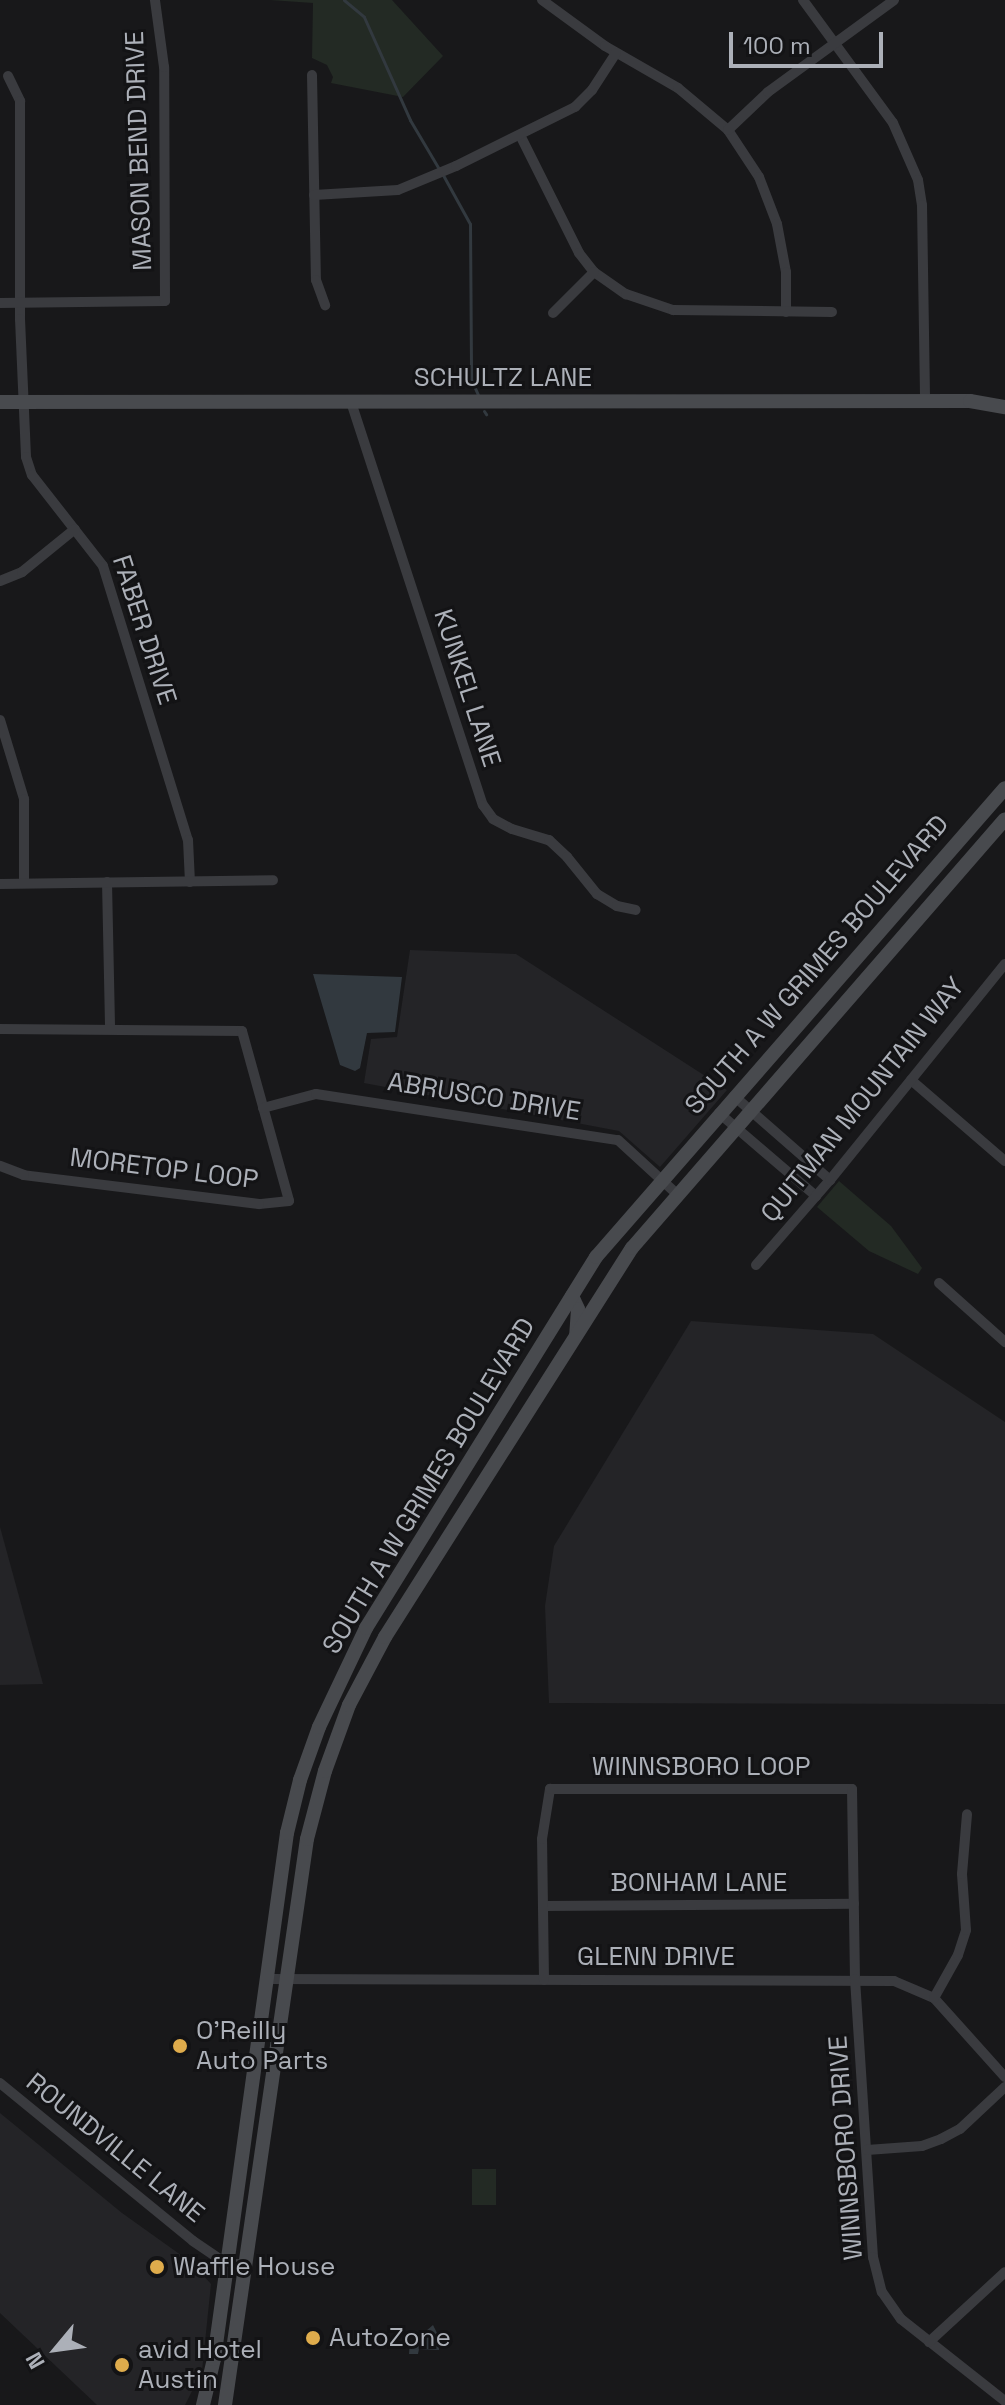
<!DOCTYPE html>
<html>
<head>
<meta charset="utf-8">
<style>
	body { margin:0 }
	#map { position:relative; width:1005px; height:2405px; overflow:hidden; background:#18181a; font-family:"Space Grotesk",sans-serif }
	div>[style] { position:absolute }
	[style*='--x'] { left:calc(var(--x)*1px); top:calc(var(--y)*1px); width:calc(var(--w)*1px); rotate:calc(var(--a)*1deg) }
	.built>* { inset:0; background:#242427 }
	.green>* { inset:0; background:#232a24; transform-origin:0 0 }
	.water>* { inset:0; background:#32393f }
	.stream>* { height:3px; margin:-1.5px; padding:0 1.5px; transform-origin:1.5px; border-radius:1.5px; background:#32393f }
	.street>* { height:10px; margin:-5px; padding:0 5px; transform-origin:5px; border-radius:5px; background:#3a3b3f }
	.secondary>* { height:14px; margin:-7px; padding:0 7px; transform-origin:7px; border-radius:7px; background:#484a4e }
	.dots>* { width:22px; height:22px; translate:-50% -50%; box-sizing:border-box; border:4px solid #131315; border-radius:50% }
	span { translate:-50% -50%; white-space:nowrap; text-align:center; line-height:1.15; -webkit-text-stroke:6px #131315; paint-order:stroke }
	.street-label { font-size:26px; color:#acb0b8 }
	.poi-label { font-size:26px; color:#acb0b8 }
	.left { translate:0 -50%; text-align:left }
	.north { position:absolute; left:16px; top:2309px; width:80px; height:80px; -webkit-text-stroke:6px #131315; paint-order:stroke; rotate:241deg; font-size:22px; font-weight:700; line-height:32px; text-align:center; color:#acb0b8 }
	.north::after { content:''; display:block; margin:auto; width:28px; height:36px; background:#acb0b8; clip-path:polygon(50% 0,100% 100%,50% 72%,0 100%) }
	.scale { position:absolute; left:729px; top:32px; width:154px; height:36px; box-sizing:border-box; border:4px solid #acb0b8; border-top:0; padding-left:10px; font-size:24px; line-height:28px; white-space:nowrap; color:#acb0b8; -webkit-text-stroke:6px #131315; paint-order:stroke }
</style>
</head>
<body>
<div id="map">
	<div class="built">
		<i style="clip-path:polygon(410px 950px,516px 954px,727px 1090px,660px 1167px,619px 1131px,364px 1083px,371px 1039px,397px 1037px)"></i>
		<i style="clip-path:polygon(691px 1321px,873px 1334px,1005px 1422px,1005px 1704px,549px 1703px,545px 1606px,554px 1546px)"></i>
		<i style="clip-path:polygon(0 1527px,43px 1684px,0 1685px)"></i>
		<i style="clip-path:polygon(0 2113px,122px 2213px,192px 2263px,211px 2284px,202px 2371px,185px 2405px,97px 2405px,0 2313px)"></i>
	</div>
	<div class="green">
		<i style="clip-path:polygon(270px 0,392px 0,443px 56px,403px 97px,331px 83px,333px 77px,327px 65px,312px 58px,313px 3px)"></i>
		<i style="clip-path:polygon(839px 1181px,891px 1226px,922px 1268px,918px 1274px,869px 1251px,817px 1207px)"></i>
		<i style="left:472px;top:2169px;width:24px;height:36px"></i>
	</div>
	<div class="water">
		<i style="clip-path:polygon(313px 974px,402px 977px,395px 1032px,367px 1033px,360px 1068px,355px 1071px,340px 1065px)"></i>
		<i style="clip-path:polygon(433px 2325px,438px 2335px,439px 2350px,419px 2349px,418px 2354px,409px 2354px,410px 2342px,427px 2335px,426px 2331px)"></i>
	</div>
	<div class="stream">
		<i style="--x:344;--y:0;--w:26;--a:40"></i>
		<i style="--x:364;--y:17;--w:113;--a:65.9"></i>
		<i style="--x:410;--y:120;--w:57;--a:59.4"></i>
		<i style="--x:443;--y:175;--w:56;--a:61.1"></i>
		<i style="--x:470;--y:224;--w:155;--a:89.6"></i>
		<i style="--x:471;--y:379;--w:17;--a:66"></i>
		<i style="--x:484;--y:411;--w:4;--a:56"></i>
	</div>
	<div class="street">
		<i style="--x:542;--y:0;--w:78;--a:36.1"></i>
		<i style="--x:605;--y:46;--w:84;--a:29.9"></i>
		<i style="--x:678;--y:88;--w:65;--a:40"></i>
		<i style="--x:728;--y:130;--w:56;--a:56.6"></i>
		<i style="--x:759;--y:177;--w:50;--a:69"></i>
		<i style="--x:777;--y:224;--w:49;--a:79.4"></i>
		<i style="--x:786;--y:272;--w:40;--a:90"></i>
		<i style="--x:803;--y:0;--w:152;--a:53.8"></i>
		<i style="--x:893;--y:123;--w:62;--a:66.3"></i>
		<i style="--x:918;--y:180;--w:25;--a:81"></i>
		<i style="--x:922;--y:205;--w:196;--a:89.1"></i>
		<i style="--x:312;--y:75;--w:205;--a:88.9"></i>
		<i style="--x:316;--y:280;--w:27;--a:70"></i>
		<i style="--x:8;--y:76;--w:28;--a:64"></i>
		<i style="--x:20;--y:101;--w:218;--a:90"></i>
		<i style="--x:20;--y:319;--w:138;--a:87.5"></i>
		<i style="--x:26;--y:457;--w:19;--a:72"></i>
		<i style="--x:32;--y:475;--w:115;--a:52"></i>
		<i style="--x:103;--y:566;--w:287;--a:72.8"></i>
		<i style="--x:188;--y:840;--w:42;--a:87.3"></i>
		<i style="--x:728;--y:130;--w:55;--a:-43.5"></i>
		<i style="--x:768;--y:92;--w:156;--a:-36.1"></i>
		<i style="--x:520;--y:135;--w:132;--a:63.4"></i>
		<i style="--x:579;--y:253;--w:24;--a:52"></i>
		<i style="--x:594;--y:272;--w:39;--a:35"></i>
		<i style="--x:626;--y:294;--w:50;--a:18.8"></i>
		<i style="--x:673;--y:310;--w:159;--a:0.7"></i>
		<i style="--x:314;--y:195;--w:84;--a:-3.4"></i>
		<i style="--x:398;--y:190;--w:63;--a:-22.5"></i>
		<i style="--x:456;--y:166;--w:133;--a:-26.4"></i>
		<i style="--x:575;--y:107;--w:24;--a:-45"></i>
		<i style="--x:592;--y:90;--w:44;--a:-57"></i>
		<i style="--x:0;--y:303;--w:165;--a:-0.7"></i>
		<i style="--x:165;--y:301;--w:234;--a:-90.2"></i>
		<i style="--x:164;--y:67;--w:68;--a:-97.7"></i>
		<i style="--x:553;--y:313;--w:58;--a:-45"></i>
		<i style="--x:351;--y:402;--w:424;--a:71.9"></i>
		<i style="--x:483;--y:805;--w:17;--a:54"></i>
		<i style="--x:493;--y:819;--w:21;--a:28"></i>
		<i style="--x:512;--y:829;--w:39;--a:17"></i>
		<i style="--x:549;--y:840;--w:25;--a:43"></i>
		<i style="--x:567;--y:857;--w:48;--a:51"></i>
		<i style="--x:597;--y:894;--w:23;--a:31"></i>
		<i style="--x:617;--y:906;--w:19;--a:12"></i>
		<i style="--x:0;--y:581;--w:24;--a:-22"></i>
		<i style="--x:22;--y:572;--w:68;--a:-39.1"></i>
		<i style="--x:0;--y:720;--w:83;--a:73.1"></i>
		<i style="--x:24;--y:799;--w:84;--a:90"></i>
		<i style="--x:107;--y:882;--w:147;--a:88.8"></i>
		<i style="--x:0;--y:884;--w:273;--a:-0.8"></i>
		<i style="--x:0;--y:1029;--w:242;--a:0.5"></i>
		<i style="--x:242;--y:1031;--w:176;--a:74.5"></i>
		<i style="--x:289;--y:1201;--w:30;--a:174"></i>
		<i style="--x:259;--y:1204;--w:237;--a:-173"></i>
		<i style="--x:24;--y:1175;--w:26;--a:-159"></i>
		<i style="--x:911;--y:1080;--w:124;--a:40.8"></i>
		<i style="--x:734;--y:1096;--w:128;--a:41.2"></i>
		<i style="--x:263;--y:1108;--w:55;--a:-14.8"></i>
		<i style="--x:316;--y:1094;--w:305;--a:8.7"></i>
		<i style="--x:618;--y:1140;--w:81;--a:42.5"></i>
		<i style="--x:719;--y:1113;--w:128;--a:40.6"></i>
		<i style="--x:756;--y:1265;--w:113;--a:-49"></i>
		<i style="--x:830;--y:1180;--w:278;--a:-51"></i>
		<i style="--x:939;--y:1283;--w:89;--a:41.8"></i>
		<i style="--x:544;--y:1906;--w:310;--a:-0.4"></i>
		<i style="--x:267;--y:1979;--w:627;--a:0.18"></i>
		<i style="--x:894;--y:1981;--w:43;--a:23"></i>
		<i style="--x:934;--y:1998;--w:106;--a:48.1"></i>
		<i style="--x:544;--y:1980;--w:141;--a:-90.8"></i>
		<i style="--x:542;--y:1839;--w:51;--a:-80.9"></i>
		<i style="--x:550;--y:1789;--w:302;--a:0"></i>
		<i style="--x:852;--y:1789;--w:190;--a:89.1"></i>
		<i style="--x:855;--y:1979;--w:279;--a:86.3"></i>
		<i style="--x:873;--y:2257;--w:36;--a:76"></i>
		<i style="--x:882;--y:2292;--w:33;--a:55"></i>
		<i style="--x:901;--y:2319;--w:132;--a:38.3"></i>
		<i style="--x:934;--y:1998;--w:49;--a:-60.8"></i>
		<i style="--x:958;--y:1955;--w:26;--a:-72"></i>
		<i style="--x:966;--y:1930;--w:56;--a:-94.1"></i>
		<i style="--x:962;--y:1874;--w:60;--a:-85.2"></i>
		<i style="--x:0;--y:2083;--w:249;--a:39.3"></i>
		<i style="--x:193;--y:2241;--w:41;--a:34.1"></i>
		<i style="--x:227;--y:2264;--w:19;--a:0"></i>
		<i style="--x:867;--y:2150;--w:55;--a:-4.2"></i>
		<i style="--x:922;--y:2146;--w:20;--a:-20"></i>
		<i style="--x:941;--y:2139;--w:21;--a:-28"></i>
		<i style="--x:960;--y:2129;--w:62;--a:-43"></i>
		<i style="--x:929;--y:2342;--w:103;--a:-42.6"></i>
	</div>
	<div class="secondary">
		<i style="--x:0;--y:402;--w:970;--a:-0.06"></i>
		<i style="--x:970;--y:401;--w:36;--a:10"></i>
		<i style="--x:572;--y:1296;--w:14;--a:65"></i>
		<i style="--x:578;--y:1309;--w:26;--a:94"></i>
		<i style="--x:203;--y:2405;--w:47;--a:-76.6"></i>
		<i style="--x:214;--y:2359;--w:531;--a:-82.1"></i>
		<i style="--x:287;--y:1833;--w:55;--a:-76.2"></i>
		<i style="--x:300;--y:1780;--w:56;--a:-70.3"></i>
		<i style="--x:319;--y:1727;--w:110;--a:-64.6"></i>
		<i style="--x:366;--y:1628;--w:437;--a:-58.2"></i>
		<i style="--x:596;--y:1257;--w:622;--a:-48.91"></i>
		<i style="--x:225;--y:2405;--w:572;--a:-81.76"></i>
		<i style="--x:307;--y:1839;--w:70;--a:-75.2"></i>
		<i style="--x:325;--y:1771;--w:70;--a:-70"></i>
		<i style="--x:349;--y:1705;--w:77;--a:-62.1"></i>
		<i style="--x:385;--y:1637;--w:461;--a:-57.6"></i>
		<i style="--x:632;--y:1248;--w:568;--a:-48.99"></i>
	</div>
	<div class="dots">
		<i style="left:180px;top:2046px;background:#dfac4c"></i>
		<i style="left:157px;top:2267px;background:#dfac4c"></i>
		<i style="left:313px;top:2338px;background:#dfac4c"></i>
		<i style="left:122px;top:2365px;background:#dfac4c"></i>
	</div>
	<div class="street-label">
		<span style="left:139px;top:151px;rotate:-92deg">MASON BEND DRIVE</span>
		<span style="left:503px;top:378px">SCHULTZ LANE</span>
		<span style="left:144px;top:630px;rotate:72deg">FABER DRIVE</span>
		<span style="left:467px;top:688px;rotate:72deg">KUNKEL LANE</span>
		<span style="left:817px;top:965px;rotate:-49deg">SOUTH A W GRIMES BOULEVARD</span>
		<span style="left:484px;top:1097px;rotate:9deg">ABRUSCO DRIVE</span>
		<span style="left:863px;top:1100px;rotate:-51deg">QUITMAN MOUNTAIN WAY</span>
		<span style="left:164px;top:1169px;rotate:7deg">MORETOP LOOP</span>
		<span style="left:429px;top:1486px;rotate:-59deg">SOUTH A W GRIMES BOULEVARD</span>
		<span style="left:701px;top:1767px">WINNSBORO LOOP</span>
		<span style="left:699px;top:1883px">BONHAM LANE</span>
		<span style="left:656px;top:1957px">GLENN DRIVE</span>
		<span style="left:115px;top:2148px;rotate:39deg">ROUNDVILLE LANE</span>
		<span style="left:846px;top:2148px;rotate:-94deg">WINNSBORO DRIVE</span>
	</div>
	<div class="poi-label">
		<span class="left" style="left:196px;top:2046px">O'Reilly<br>Auto Parts</span>
		<span class="left" style="left:173px;top:2267px">Waffle House</span>
		<span class="left" style="left:329px;top:2338px">AutoZone</span>
		<span class="left" style="left:138px;top:2365px">avid Hotel<br>Austin</span>
	</div>
	<div class="north">N</div>
	<div class="scale">100 m</div>
</div>
</body>
</html>
